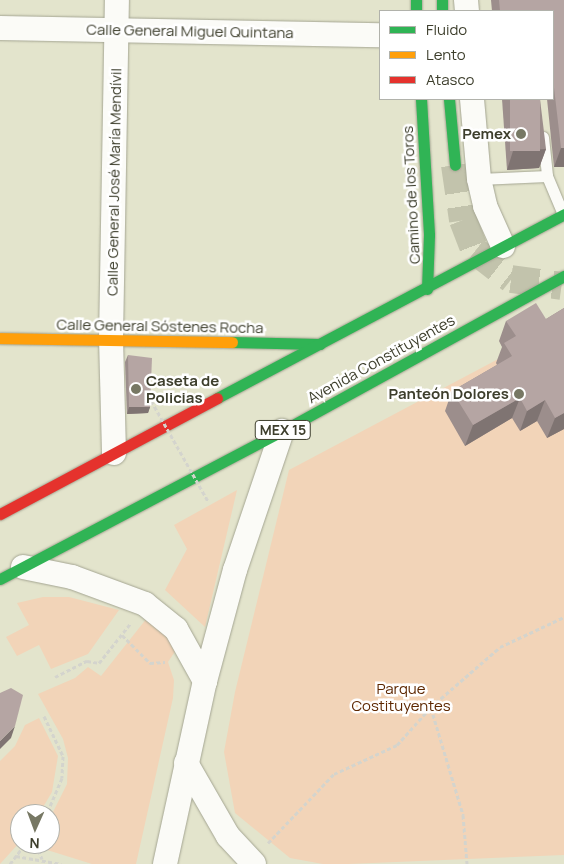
<!DOCTYPE html>
<html>
<head>
<meta charset="utf-8">
<style>
	body { margin:0 }
	#map { position:relative; width:564px; height:864px; overflow:hidden; background:#e3e4cc; font-family:Manrope,sans-serif }
	div>[style] { position:absolute }
	[style*='--x'] { left:calc(var(--x)*1px); top:calc(var(--y)*1px); width:calc(var(--w)*1px); rotate:calc(var(--a)*1deg) }
	.green>* { inset:0; background:#f2d4b8 }
	.secondary-tunnel>* { height:28px; margin-top:-14px; transform-origin:0; background:repeating-linear-gradient(90deg,#c2c3ac 0 28px,transparent 0 42px) }
	.path>* { height:3px; margin-top:-1.5px; transform-origin:0; background:repeating-linear-gradient(90deg,#d4d4cd 0 4px,transparent 0 6.5px) }
	.roads { filter:drop-shadow(0 0 1px #a4a592) drop-shadow(0 0 1px #a4a592) }
	.lane>* { height:11px; margin:-5.5px; padding:0 5.5px; transform-origin:5.5px; border-radius:5.5px; background:#fbfbf7 }
	.street>* { height:24px; margin:-12px; padding:0 12px; transform-origin:12px; border-radius:12px; background:#fbfbf7 }
	.fast>* { height:11px; margin:-5.5px; padding:0 5.5px; transform-origin:5.5px; border-radius:5.5px; background:#30b455 }
	.slow>* { height:11px; margin:-5.5px; padding:0 5.5px; transform-origin:5.5px; border-radius:5.5px; background:#ff9f0a }
	.jam>* { height:11px; margin:-5.5px; padding:0 5.5px; transform-origin:5.5px; border-radius:5.5px; background:#e5322d }
	.path-bridge>* { height:3px; margin-top:-1.5px; transform-origin:0; background:repeating-linear-gradient(90deg,#d4d4cd 0 4px,transparent 0 6.5px) }
	.wall>* { inset:0; background:#9c8e8c }
	.shaded-wall>* { inset:0; background:#7f7472 }
	.building>* { inset:0; background:#b5a5a3; transform-origin:0 0 }
	.dots>* { width:14px; height:14px; translate:-50% -50%; box-sizing:border-box; border:2px solid #fff; border-radius:50% }
	span { translate:-50% -50%; white-space:nowrap; text-align:center; line-height:1.15; -webkit-text-stroke:5px #fff; paint-order:stroke }
	.shield-label span { padding:1px 4px; background:#fff; border:1px solid; border-radius:4px; -webkit-text-stroke-width:0 }
	.shield-label { font-size:14px; color:#3d3e2c; font-weight:700 }
	.street-label { font-size:15px; color:#3d3e2c }
	.poi-label { font-size:15px; color:#3d3e2c; font-weight:700 }
	.right { translate:-100% -50%; text-align:right }
	.left { translate:0 -50%; text-align:left }
	.park-label { font-size:15px; color:#5d2700 }
	.legend { position:absolute; left:379px; top:10px; width:175px; height:90px; box-sizing:border-box; background:#fff; border:1px solid #b1b2ab; margin:0; padding:6px 9px; list-style:none; font-size:15px; color:#3d3e2c }
	.legend li { display:flex; align-items:center; gap:10px; height:25px }
	.legend b { width:25px; border:1px solid #b1b2ab }
	.north { position:absolute; left:10px; top:804px; width:50px; height:50px; box-sizing:border-box; background:#fff; border:1px solid #b1b2ab; border-radius:50%; rotate:182deg; font-size:14px; font-weight:700; line-height:20px; text-align:center; color:#3d3e2c }
	.north::after { content:''; display:block; margin:auto; width:18px; height:22px; background:#777864; clip-path:polygon(50% 0,100% 100%,50% 72%,0 100%) }
</style>
</head>
<body>
<div id="map">
	<div class="green">
		<i style="clip-path:polygon(564px 324px,564px 855px,348px 864px,323px 864px,290px 858px,235px 813px,224px 752px,235px 692px,289px 470px)"></i>
		<i style="clip-path:polygon(237px 490px,205px 627px,165px 590px,187px 549px,174px 525px)"></i>
		<i style="clip-path:polygon(43px 597px,69px 597px,119px 610px,88px 654px,51px 669px,39px 645px,17px 656px,6px 637px,29px 625px,17px 603px)"></i>
		<i style="clip-path:polygon(147px 618px,178px 647px,168px 662px,174px 680px,173px 698px,136px 864px,92px 864px,44px 849px,42px 844px,50px 844px,50px 818px,67px 784px,68px 758px,63px 739px,38px 694px,75px 678px,88px 667px,101px 676px)"></i>
		<i style="clip-path:polygon(39px 718px,58px 756px,52px 792px,39px 814px,20px 814px,20px 842px,0 864px,0 761px,15px 746px,25px 725px)"></i>
	</div>
	<div class="secondary-tunnel">
		<i style="--x:455;--y:165;--w:56;--a:81.7"></i>
		<i style="--x:463;--y:220;--w:33;--a:69"></i>
		<i style="--x:475;--y:251;--w:46;--a:37.9"></i>
		<i style="--x:511;--y:279;--w:51;--a:7.8"></i>
	</div>
	<div class="path">
		<i style="--x:122;--y:635;--w:40;--a:45"></i>
		<i style="--x:150;--y:663;--w:15;--a:-4"></i>
		<i style="--x:55;--y:677;--w:36;--a:-27"></i>
		<i style="--x:87;--y:661;--w:12;--a:9"></i>
		<i style="--x:99;--y:663;--w:50;--a:-51.5"></i>
		<i style="--x:431;--y:708;--w:112;--a:73.3"></i>
		<i style="--x:463;--y:815;--w:49;--a:85.3"></i>
		<i style="--x:44;--y:716;--w:44;--a:64.6"></i>
		<i style="--x:63;--y:756;--w:22;--a:93"></i>
		<i style="--x:62;--y:778;--w:39;--a:113"></i>
		<i style="--x:268;--y:843;--w:95;--a:-46.3"></i>
		<i style="--x:334;--y:774;--w:69;--a:-24.7"></i>
		<i style="--x:397;--y:745;--w:51;--a:-48.2"></i>
		<i style="--x:431;--y:707;--w:91;--a:-41"></i>
		<i style="--x:500;--y:647;--w:71;--a:-25.1"></i>
		<i style="--x:36;--y:844;--w:16;--a:68"></i>
		<i style="--x:16;--y:856;--w:46;--a:10.1"></i>
		<i style="--x:10;--y:864;--w:25;--a:-53"></i>
	</div>
	<div class="roads">
		<div class="lane">
			<i style="--x:543;--y:137;--w:39;--a:84"></i>
			<i style="--x:547;--y:176;--w:41;--a:67.2"></i>
			<i style="--x:479;--y:179;--w:68;--a:-2.5"></i>
		</div>
		<div class="street">
			<i style="--x:466;--y:0;--w:11;--a:85"></i>
			<i style="--x:0;--y:28;--w:380;--a:1.1"></i>
			<i style="--x:472;--y:99;--w:80;--a:85"></i>
			<i style="--x:479;--y:179;--w:28;--a:77"></i>
			<i style="--x:485;--y:206;--w:44;--a:65.8"></i>
			<i style="--x:114;--y:453;--w:114;--a:-91.5"></i>
			<i style="--x:111;--y:339;--w:339;--a:-89"></i>
			<i style="--x:23;--y:567;--w:50;--a:11.5"></i>
			<i style="--x:72;--y:577;--w:78;--a:20.3"></i>
			<i style="--x:145;--y:604;--w:40;--a:39"></i>
			<i style="--x:176;--y:629;--w:60;--a:60.9"></i>
			<i style="--x:186;--y:763;--w:84;--a:60.1"></i>
			<i style="--x:228;--y:836;--w:38;--a:47"></i>
			<i style="--x:165;--y:864;--w:187;--a:-77.7"></i>
			<i style="--x:205;--y:681;--w:115;--a:-74.9"></i>
			<i style="--x:235;--y:570;--w:147;--a:-71.3"></i>
		</div>
		<div class="fast">
			<i style="--x:416;--y:0;--w:11;--a:90"></i>
			<i style="--x:442;--y:0;--w:11;--a:90"></i>
			<i style="--x:421;--y:99;--w:136;--a:86.6"></i>
			<i style="--x:429;--y:235;--w:54;--a:92.1"></i>
			<i style="--x:449;--y:99;--w:66;--a:84.8"></i>
			<i style="--x:232;--y:342;--w:88;--a:1.3"></i>
			<i style="--x:217;--y:398;--w:393;--a:-27.9"></i>
			<i style="--x:0;--y:579;--w:318;--a:-27.7"></i>
			<i style="--x:282;--y:431;--w:322;--a:-28.8"></i>
		</div>
		<div class="slow">
			<i style="--x:0;--y:338;--w:232;--a:1"></i>
		</div>
		<div class="jam">
			<i style="--x:0;--y:514;--w:246;--a:-28.1"></i>
		</div>
	</div>
	<div class="path-bridge">
		<i style="--x:148;--y:395;--w:122;--a:60.5"></i>
	</div>
	<div class="wall">
		<i style="clip-path:polygon(491px 0,564px 0,564px 167px,554px 167px,547px 99px,553px 99px,553px 11px,492px 11px)"></i>
		<i style="clip-path:polygon(502px 99px,540px 99px,546px 149px,539px 168px,507px 170px)"></i>
		<i style="clip-path:polygon(564px 308px,564px 429px,547px 438px,537px 421px,520px 431px,512px 418px,465px 446px,445px 411px,452px 391px,497px 365px,496px 363px,502px 347px,499px 341px,506px 321px,546px 319px)"></i>
		<i style="clip-path:polygon(128px 355px,150px 407px,148px 413px,127px 414px,125px 362px)"></i>
	</div>
	<div class="shaded-wall">
		<i style="clip-path:polygon(561px 148px,564px 148px,564px 167px,554px 167px)"></i>
		<i style="clip-path:polygon(546px 149px,539px 168px,507px 170px,513px 151px)"></i>
		<i style="clip-path:polygon(520px 398px,512px 418px,465px 446px,473px 425px)"></i>
		<i style="clip-path:polygon(545px 400px,537px 421px,520px 431px,527px 411px)"></i>
		<i style="clip-path:polygon(129px 407px,150px 407px,148px 413px,127px 414px)"></i>
		<i style="clip-path:polygon(564px 413px,564px 429px,547px 438px,555px 418px)"></i>
		<i style="clip-path:polygon(15px 726px,11px 738px,0 749px,0 741px)"></i>
	</div>
	<div class="building">
		<i style="clip-path:polygon(499px 0,564px 0,564px 148px,561px 148px,553px 79px,553px 11px,500px 11px)"></i>
		<i style="left:510px;top:99px;width:30px;height:52px"></i>
		<i style="clip-path:polygon(536px 303px,546px 319px,564px 308px,564px 413px,555px 418px,545px 400px,527px 411px,520px 398px,473px 425px,452px 391px,512px 356px,504px 343px,516px 336px,506px 321px)"></i>
		<i style="clip-path:polygon(128px 355px,152px 358px,150px 407px,129px 407px)"></i>
		<i style="clip-path:polygon(11px 688px,23px 695px,15px 726px,0 741px,0 693px)"></i>
	</div>
	<div class="dots">
		<i style="left:521px;top:134px;background:#777864"></i>
		<i style="left:136px;top:389px;background:#777864"></i>
		<i style="left:519px;top:394px;background:#777864"></i>
	</div>
	<div class="shield-label">
		<span style="left:283px;top:430px">MEX 15</span>
	</div>
	<div class="street-label">
		<span style="left:190px;top:31px;rotate:1deg">Calle General Miguel Quintana</span>
		<span style="left:114px;top:182px;rotate:-89deg">Calle General José María Mendívil</span>
		<span style="left:411px;top:195px;rotate:-93deg">Camino de los Toros</span>
		<span style="left:160px;top:326px;rotate:1deg">Calle General Sóstenes Rocha</span>
		<span style="left:381px;top:359px;rotate:-29deg">Avenida Constituyentes</span>
	</div>
	<div class="poi-label">
		<span class="right" style="left:511px;top:134px">Pemex</span>
		<span class="left" style="left:146px;top:389px">Caseta de<br>Policias</span>
		<span class="right" style="left:509px;top:394px">Panteón Dolores</span>
	</div>
	<div class="park-label">
		<span style="left:401px;top:697px">Parque<br>Costituyentes</span>
	</div>
	<ul class="legend">
	<li><b style="height:6px;background:#30b455"></b>Fluido</li>
	<li><b style="height:6px;background:#ff9f0a"></b>Lento</li>
	<li><b style="height:6px;background:#e5322d"></b>Atasco</li>
	</ul>
	<div class="north">N</div>
</div>
</body>
</html>
